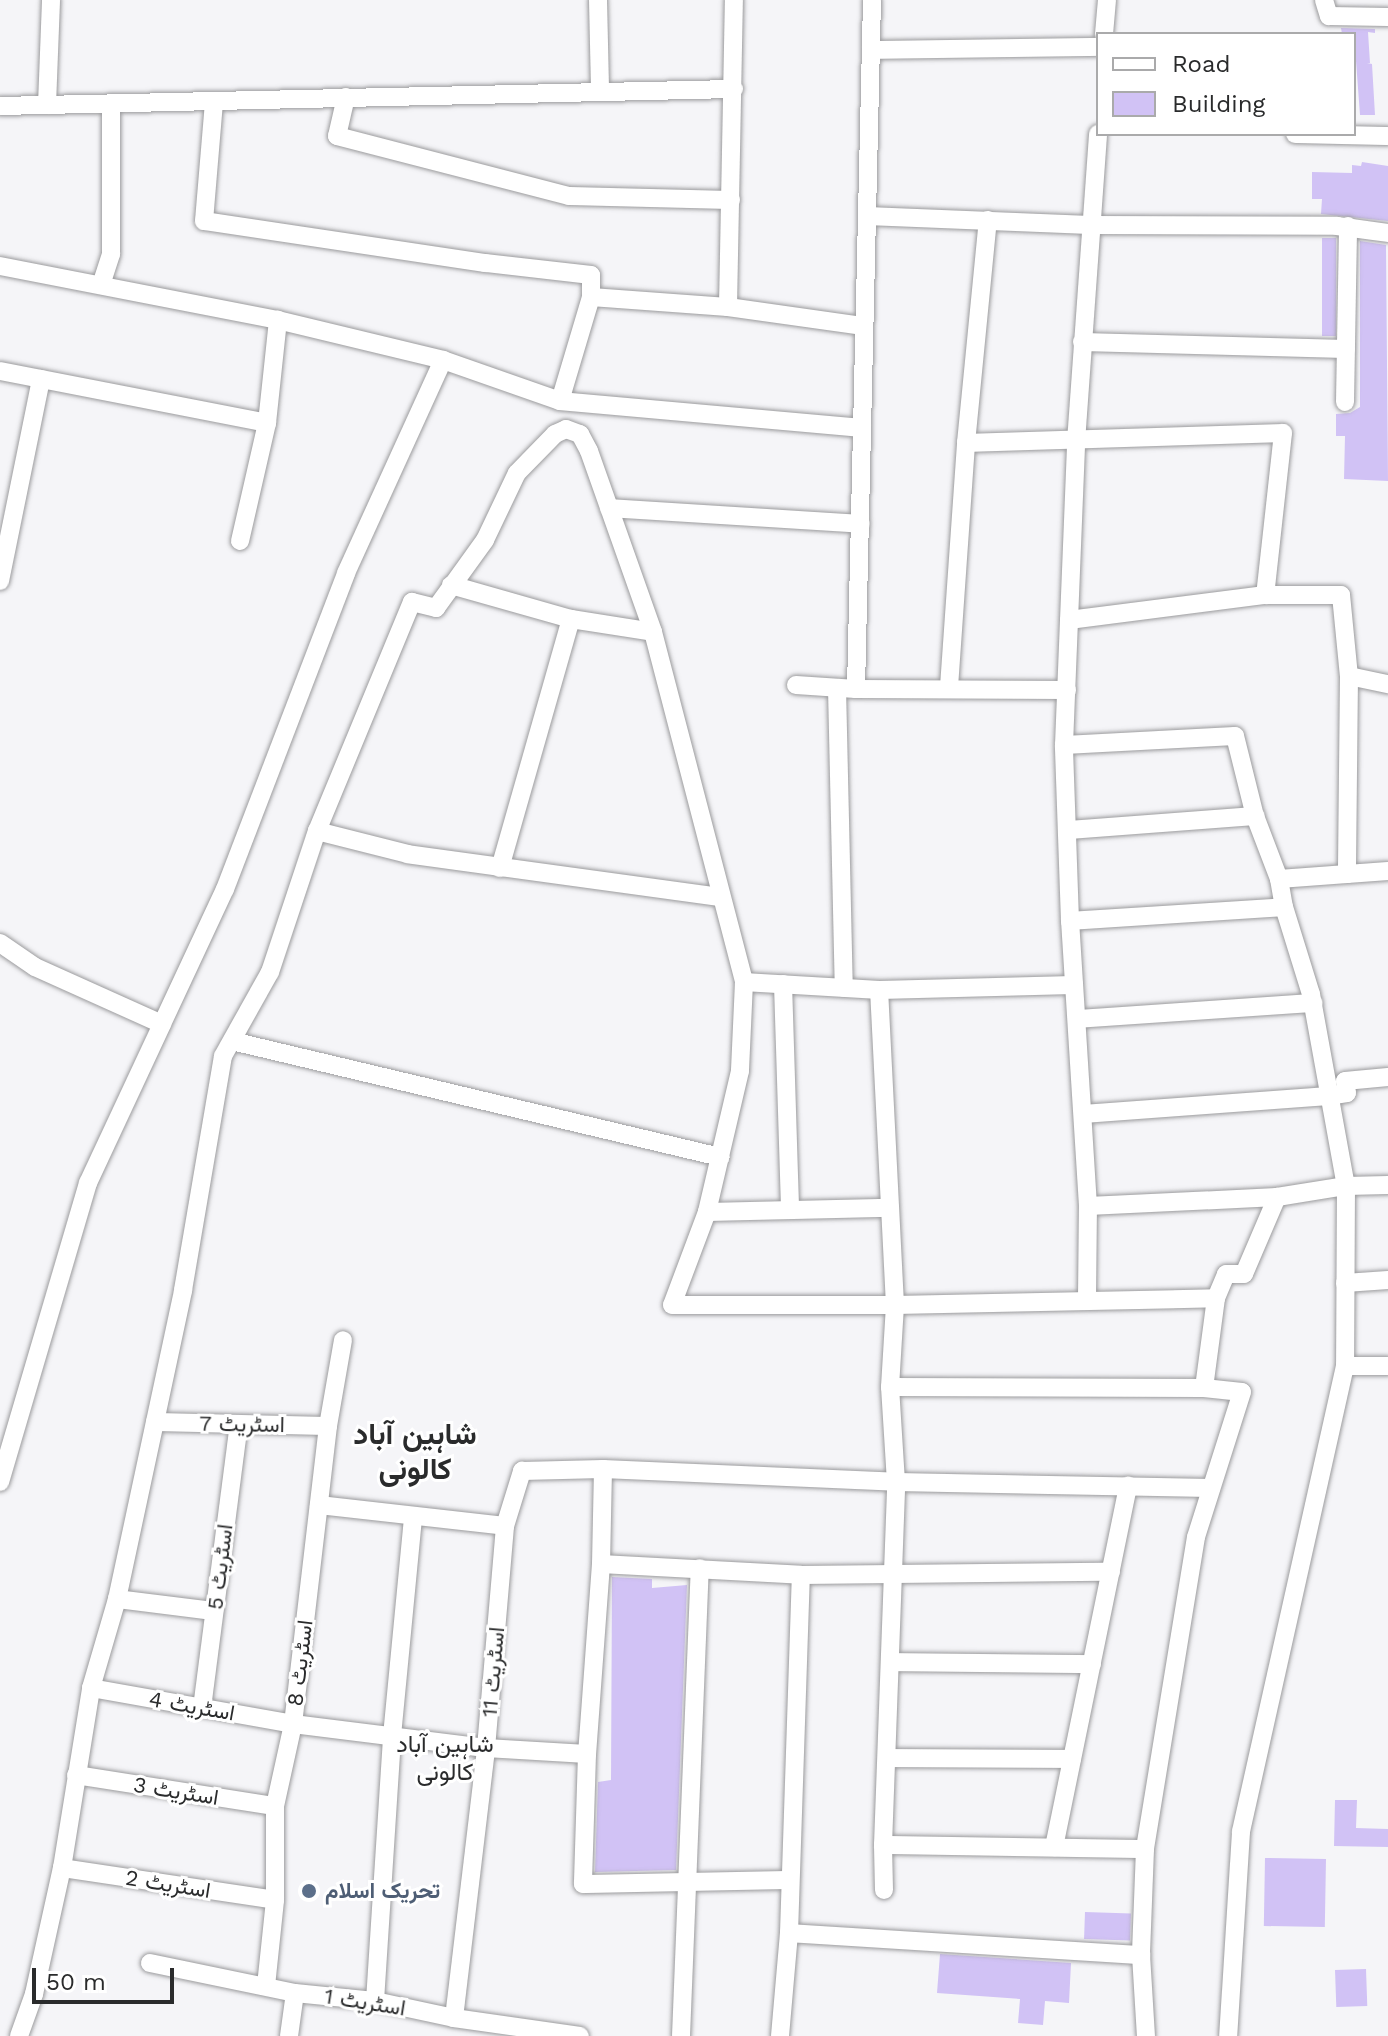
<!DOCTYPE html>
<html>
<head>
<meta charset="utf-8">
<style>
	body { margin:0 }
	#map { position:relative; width:1388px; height:2036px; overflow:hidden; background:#f5f5f8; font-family:"Work Sans",Vazirmatn,sans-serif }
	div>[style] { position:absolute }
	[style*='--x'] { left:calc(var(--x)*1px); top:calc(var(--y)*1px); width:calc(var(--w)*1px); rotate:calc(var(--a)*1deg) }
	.building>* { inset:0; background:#d1c2f5; transform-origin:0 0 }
	.roads { filter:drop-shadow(0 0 2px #9b9b9d) drop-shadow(0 0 2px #9b9b9d) }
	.street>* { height:18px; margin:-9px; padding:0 9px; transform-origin:9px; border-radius:9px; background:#fff }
	.dots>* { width:22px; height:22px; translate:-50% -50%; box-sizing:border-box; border:4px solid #fff; border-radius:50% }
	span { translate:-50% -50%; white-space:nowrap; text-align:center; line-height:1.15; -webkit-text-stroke:6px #fff; paint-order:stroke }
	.street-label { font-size:22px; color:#2a2b2c }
	.service-label { font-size:22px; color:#4e5e75; font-weight:700 }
	.left { translate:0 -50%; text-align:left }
	.neighbourhood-label { font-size:24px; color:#2a2b2c }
	.district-label { font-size:30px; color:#2a2b2c; font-weight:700 }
	.legend { position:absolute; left:1096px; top:32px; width:260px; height:104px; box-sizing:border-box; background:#fff; border:2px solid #aaaaab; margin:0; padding:10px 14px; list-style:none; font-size:24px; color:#2a2b2c }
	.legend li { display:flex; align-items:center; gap:16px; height:40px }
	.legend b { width:40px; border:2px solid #aaaaab }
	.scale { position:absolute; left:32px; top:1968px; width:142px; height:36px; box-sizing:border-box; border:4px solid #2a2b2c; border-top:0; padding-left:10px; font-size:24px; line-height:28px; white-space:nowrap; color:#2a2b2c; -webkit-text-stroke:6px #fff; paint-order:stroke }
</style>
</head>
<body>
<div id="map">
	<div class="building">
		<i style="clip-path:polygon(1341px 28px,1375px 29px,1375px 33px,1368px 32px,1370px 63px,1367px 63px,1372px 64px,1375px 115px,1360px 115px,1354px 34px,1342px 34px)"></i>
		<i style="clip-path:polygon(1362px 162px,1388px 166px,1388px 221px,1321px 214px,1322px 199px,1312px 199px,1312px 172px,1352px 173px,1352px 165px,1361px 166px)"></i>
		<i style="left:1322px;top:238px;width:14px;height:98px"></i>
		<i style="clip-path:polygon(1360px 241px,1386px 245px,1388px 481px,1344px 479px,1345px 436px,1336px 436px,1336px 414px,1350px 413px,1360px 407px)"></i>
		<i style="clip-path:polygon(612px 1577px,652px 1579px,652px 1588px,687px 1585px,676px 1870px,595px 1872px,598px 1782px,611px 1780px)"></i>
		<i style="clip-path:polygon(1335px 1800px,1357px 1800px,1356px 1828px,1388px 1829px,1388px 1847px,1334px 1846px)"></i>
		<i style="left:1265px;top:1858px;width:61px;height:68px;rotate:1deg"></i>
		<i style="left:1085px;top:1912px;width:46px;height:27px;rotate:2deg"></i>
		<i style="clip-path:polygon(940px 1954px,1071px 1963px,1069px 2003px,1045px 2001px,1043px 2025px,1018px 2023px,1020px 1999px,937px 1993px)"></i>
		<i style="left:1366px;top:1969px;width:37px;height:31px;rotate:88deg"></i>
	</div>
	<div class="roads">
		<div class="street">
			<i style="--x:598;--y:0;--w:91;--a:88.7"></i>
			<i style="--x:1324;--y:0;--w:17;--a:73"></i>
			<i style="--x:1329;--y:16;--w:59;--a:1"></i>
			<i style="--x:1104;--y:34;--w:34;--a:-85"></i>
			<i style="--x:871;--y:50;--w:227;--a:-0.8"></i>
			<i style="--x:346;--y:97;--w:40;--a:103"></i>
			<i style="--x:337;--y:136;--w:240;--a:14.5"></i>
			<i style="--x:569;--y:196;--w:162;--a:1.4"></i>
			<i style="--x:47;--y:105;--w:105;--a:-87.8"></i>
			<i style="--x:0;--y:106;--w:734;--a:-1.33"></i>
			<i style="--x:1295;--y:134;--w:93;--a:1.2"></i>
			<i style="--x:867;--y:216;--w:223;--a:2.3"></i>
			<i style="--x:1090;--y:225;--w:247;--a:0.2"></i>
			<i style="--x:1337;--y:226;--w:51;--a:7.8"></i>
			<i style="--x:0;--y:266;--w:283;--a:11"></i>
			<i style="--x:278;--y:320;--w:170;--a:13.6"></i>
			<i style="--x:443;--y:360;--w:124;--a:19.3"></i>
			<i style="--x:560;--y:401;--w:109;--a:-73.4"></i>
			<i style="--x:591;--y:297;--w:22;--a:-90"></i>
			<i style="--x:591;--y:275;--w:107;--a:-173.5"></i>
			<i style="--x:485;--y:263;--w:284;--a:-171.5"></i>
			<i style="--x:204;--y:221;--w:120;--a:-85.2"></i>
			<i style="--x:101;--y:285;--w:33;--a:-72"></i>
			<i style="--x:111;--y:254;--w:151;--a:-90"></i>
			<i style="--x:591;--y:297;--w:137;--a:4.2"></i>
			<i style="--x:728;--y:307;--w:137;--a:8"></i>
			<i style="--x:728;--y:307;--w:307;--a:-88.9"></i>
			<i style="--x:1082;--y:342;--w:264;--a:1.5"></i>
			<i style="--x:0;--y:371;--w:272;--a:11"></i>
			<i style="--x:560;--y:401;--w:303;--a:5.1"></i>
			<i style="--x:1345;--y:402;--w:176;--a:-89"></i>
			<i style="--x:966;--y:443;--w:317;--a:-1.8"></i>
			<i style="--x:1283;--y:433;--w:163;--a:96.3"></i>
			<i style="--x:609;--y:508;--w:252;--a:3.6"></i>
			<i style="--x:240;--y:541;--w:121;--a:-77.1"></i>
			<i style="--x:267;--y:423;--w:104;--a:-83.9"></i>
			<i style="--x:0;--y:581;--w:206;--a:-78.5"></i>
			<i style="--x:451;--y:585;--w:125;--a:15.8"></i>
			<i style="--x:571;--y:619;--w:83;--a:9"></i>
			<i style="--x:1069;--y:620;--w:198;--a:-7.3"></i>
			<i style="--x:1265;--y:595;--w:76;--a:0"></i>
			<i style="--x:1341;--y:595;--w:81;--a:84.4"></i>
			<i style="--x:1349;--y:676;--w:40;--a:12"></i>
			<i style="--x:1349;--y:676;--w:198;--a:90.6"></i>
			<i style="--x:1347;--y:874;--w:41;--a:-4.2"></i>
			<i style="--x:796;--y:685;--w:60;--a:3.8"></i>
			<i style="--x:856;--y:689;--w:211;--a:0.3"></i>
			<i style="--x:949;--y:687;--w:245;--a:-86"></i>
			<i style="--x:966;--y:443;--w:224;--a:-84.4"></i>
			<i style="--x:837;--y:688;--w:300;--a:88.7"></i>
			<i style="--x:856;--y:689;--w:689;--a:-88.67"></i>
			<i style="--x:1064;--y:745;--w:171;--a:-3"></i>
			<i style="--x:1235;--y:736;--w:82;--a:76"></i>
			<i style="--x:1255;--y:816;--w:67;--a:69.1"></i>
			<i style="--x:1279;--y:879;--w:28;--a:80"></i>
			<i style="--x:1284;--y:907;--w:91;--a:72.8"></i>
			<i style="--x:1311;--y:994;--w:195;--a:79.7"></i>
			<i style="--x:1346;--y:1186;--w:180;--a:90.3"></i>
			<i style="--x:1345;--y:1366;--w:477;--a:102.6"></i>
			<i style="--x:1241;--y:1832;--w:204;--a:93.6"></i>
			<i style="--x:1068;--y:830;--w:188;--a:-4.3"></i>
			<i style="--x:500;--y:868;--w:259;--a:-74.1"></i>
			<i style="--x:1279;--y:879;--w:68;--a:-4.2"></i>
			<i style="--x:720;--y:897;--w:315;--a:-172.2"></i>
			<i style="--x:408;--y:854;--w:94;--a:-165.8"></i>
			<i style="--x:317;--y:831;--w:248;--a:-67.5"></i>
			<i style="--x:412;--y:602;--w:25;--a:14"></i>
			<i style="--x:436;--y:608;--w:84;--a:-54.2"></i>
			<i style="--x:485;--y:540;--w:74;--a:-64.5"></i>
			<i style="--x:517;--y:473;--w:54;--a:-45.7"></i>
			<i style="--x:555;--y:434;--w:12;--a:-24"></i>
			<i style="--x:566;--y:429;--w:15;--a:20"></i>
			<i style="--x:580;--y:434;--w:19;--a:62"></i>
			<i style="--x:589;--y:451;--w:192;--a:70.5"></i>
			<i style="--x:653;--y:632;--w:362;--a:75.4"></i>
			<i style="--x:744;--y:982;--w:89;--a:92.6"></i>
			<i style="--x:740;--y:1071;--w:145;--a:103.2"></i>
			<i style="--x:707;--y:1212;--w:99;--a:110.6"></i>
			<i style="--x:672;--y:1305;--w:223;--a:0"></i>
			<i style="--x:895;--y:1305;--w:321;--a:-1.2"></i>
			<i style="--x:1070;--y:921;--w:214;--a:-3.7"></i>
			<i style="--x:0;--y:943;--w:42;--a:34.4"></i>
			<i style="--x:35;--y:967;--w:139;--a:24.2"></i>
			<i style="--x:162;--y:1024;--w:149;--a:-65"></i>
			<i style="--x:225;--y:889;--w:338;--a:-69"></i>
			<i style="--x:346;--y:573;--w:234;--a:-65.5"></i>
			<i style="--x:744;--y:982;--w:135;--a:3.4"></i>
			<i style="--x:783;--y:984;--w:226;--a:88.2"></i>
			<i style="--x:1077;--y:1019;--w:237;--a:-3.9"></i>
			<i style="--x:232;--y:1041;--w:502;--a:13.37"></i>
			<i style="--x:1083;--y:1114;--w:246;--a:-4.2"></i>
			<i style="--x:1328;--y:1096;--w:19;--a:-9"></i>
			<i style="--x:1347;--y:1093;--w:12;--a:-99"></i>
			<i style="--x:1345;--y:1081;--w:43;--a:-5.3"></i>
			<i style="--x:1088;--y:1206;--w:189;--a:-2.7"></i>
			<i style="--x:707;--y:1212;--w:183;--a:-1.3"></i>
			<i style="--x:1345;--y:1283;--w:43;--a:-4"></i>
			<i style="--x:1087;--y:1298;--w:92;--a:-89.4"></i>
			<i style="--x:1088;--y:1206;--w:286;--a:-93.6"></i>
			<i style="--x:1070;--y:921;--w:176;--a:-92"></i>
			<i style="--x:1064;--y:745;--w:303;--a:-87.7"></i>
			<i style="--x:1076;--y:442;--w:309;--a:-85.9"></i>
			<i style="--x:1345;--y:1366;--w:43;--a:0"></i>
			<i style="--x:890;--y:1387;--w:314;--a:0.2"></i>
			<i style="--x:1204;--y:1388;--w:38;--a:6"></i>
			<i style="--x:1242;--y:1392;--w:152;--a:107.6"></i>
			<i style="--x:1196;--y:1537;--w:316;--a:99.3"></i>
			<i style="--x:1145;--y:1849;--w:106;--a:92.2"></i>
			<i style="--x:1141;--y:1955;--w:81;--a:86.5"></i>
			<i style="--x:1204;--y:1388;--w:91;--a:-82.4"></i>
			<i style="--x:1216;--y:1298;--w:26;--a:-67"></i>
			<i style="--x:1226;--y:1274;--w:18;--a:0"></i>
			<i style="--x:1244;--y:1274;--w:84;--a:-66.8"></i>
			<i style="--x:1277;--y:1197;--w:70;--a:-9.1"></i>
			<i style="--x:1346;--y:1186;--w:42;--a:-1.4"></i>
			<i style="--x:155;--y:1422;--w:173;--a:1.3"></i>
			<i style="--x:603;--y:1469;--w:95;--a:91.2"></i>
			<i style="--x:601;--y:1564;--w:191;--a:94.2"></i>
			<i style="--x:587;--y:1754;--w:130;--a:91.8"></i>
			<i style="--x:583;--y:1884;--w:207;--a:-1.1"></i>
			<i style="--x:0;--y:1482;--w:312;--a:-73.6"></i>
			<i style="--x:88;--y:1183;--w:175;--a:-65"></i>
			<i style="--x:319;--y:1505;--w:187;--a:6.4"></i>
			<i style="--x:601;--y:1564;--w:200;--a:3.1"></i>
			<i style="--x:801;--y:1575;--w:310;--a:-0.6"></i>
			<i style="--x:117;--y:1599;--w:98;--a:7.1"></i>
			<i style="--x:892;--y:1662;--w:200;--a:0.6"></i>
			<i style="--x:91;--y:1688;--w:205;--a:10.1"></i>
			<i style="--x:293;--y:1724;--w:194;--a:7.1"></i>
			<i style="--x:486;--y:1748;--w:101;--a:3.4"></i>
			<i style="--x:202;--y:1708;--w:285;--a:-82.6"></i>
			<i style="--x:888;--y:1758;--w:184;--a:0.3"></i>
			<i style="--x:76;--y:1775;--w:201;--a:8.9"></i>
			<i style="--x:883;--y:1845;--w:262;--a:0.9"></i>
			<i style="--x:1054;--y:1847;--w:369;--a:-78.4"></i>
			<i style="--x:62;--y:1868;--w:215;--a:8.5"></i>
			<i style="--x:884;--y:1890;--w:45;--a:-91.3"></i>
			<i style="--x:883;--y:1845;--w:363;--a:-87.9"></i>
			<i style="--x:896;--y:1482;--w:95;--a:-93.6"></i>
			<i style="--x:890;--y:1387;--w:82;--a:-86.5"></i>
			<i style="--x:895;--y:1305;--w:315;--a:-92.9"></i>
			<i style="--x:879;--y:990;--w:195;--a:-1.5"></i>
			<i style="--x:789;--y:1933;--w:353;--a:3.6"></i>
			<i style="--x:150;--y:1963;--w:148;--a:11.7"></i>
			<i style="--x:295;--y:1993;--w:80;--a:5.7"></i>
			<i style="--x:375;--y:2001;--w:81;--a:12.1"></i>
			<i style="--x:454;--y:2018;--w:127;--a:8.1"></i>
			<i style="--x:266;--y:1986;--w:86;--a:-84"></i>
			<i style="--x:275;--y:1900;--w:94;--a:-90"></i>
			<i style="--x:275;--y:1806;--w:84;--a:-77.6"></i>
			<i style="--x:293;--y:1724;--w:300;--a:-83.3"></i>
			<i style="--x:328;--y:1426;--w:87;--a:-80.1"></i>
			<i style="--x:375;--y:2001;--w:266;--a:-86.3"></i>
			<i style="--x:392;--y:1736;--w:220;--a:-84.5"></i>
			<i style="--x:454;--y:2018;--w:272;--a:-83.2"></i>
			<i style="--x:486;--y:1748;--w:223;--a:-85.1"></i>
			<i style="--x:505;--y:1526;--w:58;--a:-72.8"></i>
			<i style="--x:522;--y:1471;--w:81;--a:-1.4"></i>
			<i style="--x:603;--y:1469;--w:293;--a:2.5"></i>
			<i style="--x:896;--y:1482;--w:315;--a:1.1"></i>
			<i style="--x:19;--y:2036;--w:45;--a:-70.3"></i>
			<i style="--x:34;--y:1994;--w:129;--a:-77.5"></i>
			<i style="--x:62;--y:1868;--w:182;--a:-80.8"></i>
			<i style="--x:91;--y:1688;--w:93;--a:-73.7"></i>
			<i style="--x:117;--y:1599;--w:316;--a:-77.9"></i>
			<i style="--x:183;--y:1290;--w:237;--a:-80.3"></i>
			<i style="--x:223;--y:1056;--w:96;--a:-60.8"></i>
			<i style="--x:270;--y:972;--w:149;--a:-71.6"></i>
			<i style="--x:289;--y:2036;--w:43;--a:-82.1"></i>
			<i style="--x:681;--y:2036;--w:468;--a:-87.7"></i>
			<i style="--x:780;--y:2036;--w:103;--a:-85"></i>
			<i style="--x:789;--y:1933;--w:358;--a:-88.1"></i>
		</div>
	</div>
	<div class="dots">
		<i style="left:309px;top:1891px;background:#5c6f8a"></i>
	</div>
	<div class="street-label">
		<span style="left:242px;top:1424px;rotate:1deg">اسٹریٹ 7</span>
		<span style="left:220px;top:1567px;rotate:-83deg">اسٹریٹ 5</span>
		<span style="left:300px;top:1663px;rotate:-83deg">اسٹریٹ 8</span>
		<span style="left:493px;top:1672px;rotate:-85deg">اسٹریٹ 11</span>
		<span style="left:192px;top:1706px;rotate:10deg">اسٹریٹ 4</span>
		<span style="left:176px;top:1791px;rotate:9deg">اسٹریٹ 3</span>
		<span style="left:168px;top:1884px;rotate:9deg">اسٹریٹ 2</span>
		<span style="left:365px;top:2002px;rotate:9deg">اسٹریٹ 1</span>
	</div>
	<div class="service-label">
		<span class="left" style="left:325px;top:1891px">تحریک اسلام</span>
	</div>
	<div class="neighbourhood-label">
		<span style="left:445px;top:1759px">شاہین آباد<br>کالونی</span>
	</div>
	<div class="district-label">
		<span style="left:415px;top:1451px">شاہین آباد<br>کالونی</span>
	</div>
	<ul class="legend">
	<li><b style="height:10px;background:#fff"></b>Road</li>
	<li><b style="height:22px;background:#d1c2f5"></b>Building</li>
	</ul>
	<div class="scale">50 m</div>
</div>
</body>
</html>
